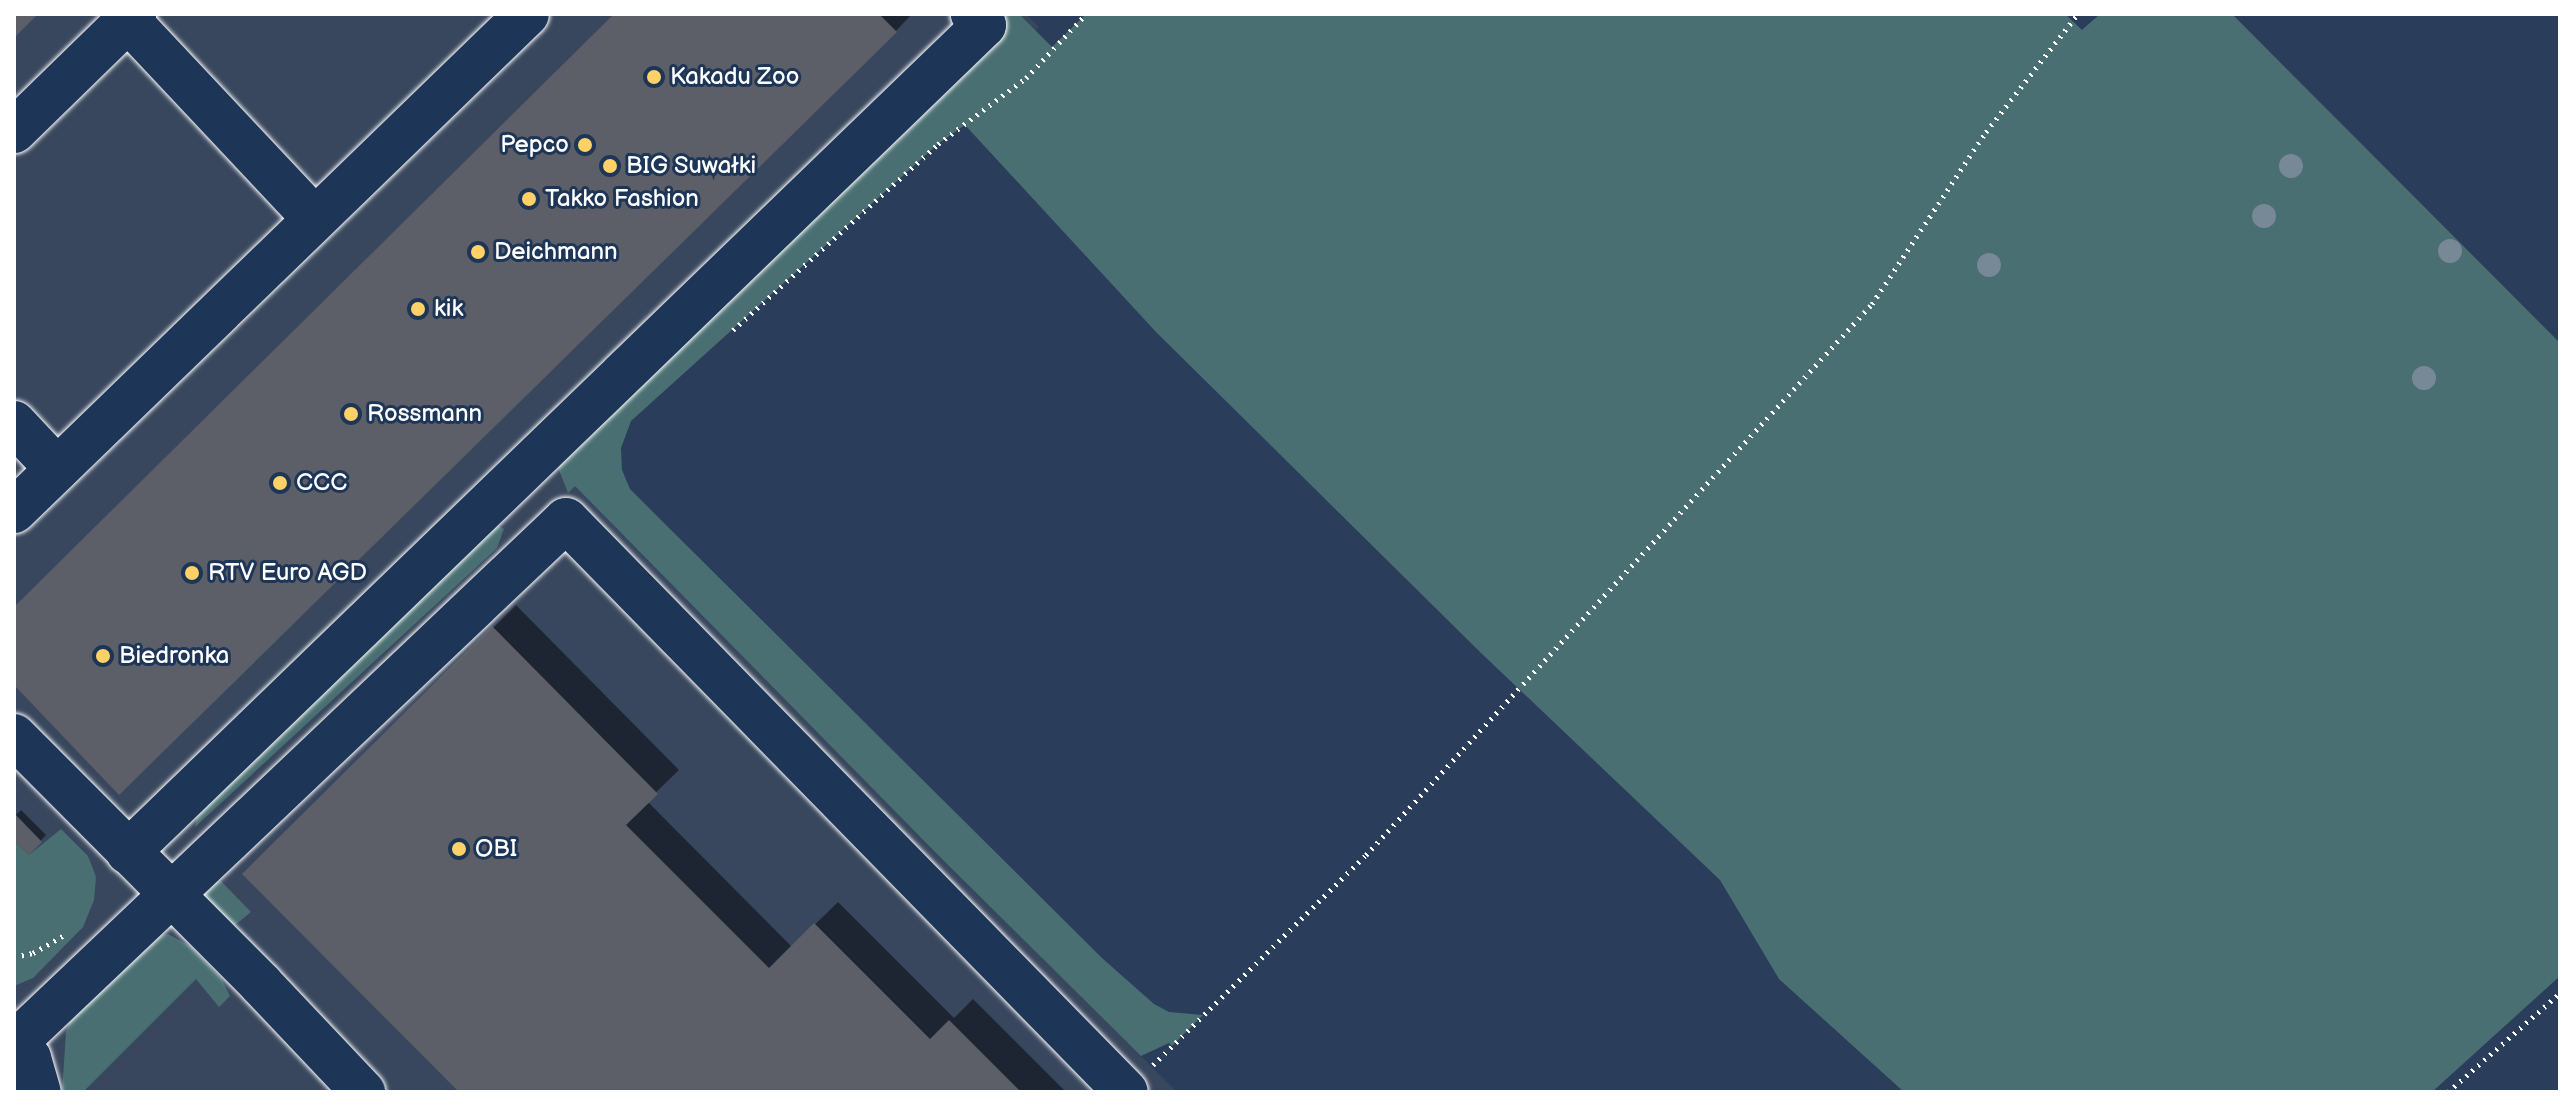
<!DOCTYPE html>
<html>
<head>
<meta charset="utf-8">
<style>
	body { margin:0 }
	#map { position:relative; width:2574px; height:1106px; overflow:hidden; background:#2a3d5a; font-family:"Balsamiq Sans",sans-serif }
	div>[style] { position:absolute }
	[style*='--x'] { left:calc(var(--x)*1px); top:calc(var(--y)*1px); width:calc(var(--w)*1px); rotate:calc(var(--a)*1deg) }
	.built>* { inset:0; background:#39475e }
	.green>* { inset:0; background:#496f72 }
	.shadow>* { inset:0; background:#0007 }
	.building>* { inset:0; background:#5c5f67 }
	.path>* { height:5px; margin-top:-2.5px; transform-origin:0; background:repeating-linear-gradient(90deg,#fff 0 2px,transparent 0 8px) }
	.roads { filter:drop-shadow(0 0 2px #fff) drop-shadow(0 0 2px #fff) }
	.minor>* { height:44px; margin:-22px; padding:0 22px; transform-origin:22px; border-radius:22px; background:#1d3557 }
	.trees>* { width:24px; height:24px; margin:-12px; border-radius:50%; background:#778896 }
	.dots>* { width:22px; height:22px; translate:-50% -50%; box-sizing:border-box; border:4px solid #1d3557; border-radius:50% }
	span { translate:-50% -50%; white-space:nowrap; text-align:center; line-height:1.15; -webkit-text-stroke:6px #1d3557; paint-order:stroke }
	.poi-label { font-size:24px; color:#fff }
	.left { translate:0 -50%; text-align:left }
	.right { translate:-100% -50%; text-align:right }
	.frame { position:absolute; inset:0; border:16px solid #fff; pointer-events:none }
</style>
</head>
<body>
<div id="map">
	<div class="built">
		<i style="clip-path:polygon(14px 14px,1026px 14px,1039px 27px,565px 475px,938px 855px,1177px 1092px,14px 1092px)"></i>
	</div>
	<div class="green">
		<i style="clip-path:polygon(1005px 14px,1019px 14px,1052px 47px,1086px 14px,2065px 14px,2082px 30px,2100px 14px,2232px 14px,2560px 343px,2560px 976px,2432px 1092px,1904px 1092px,1779px 979px,1720px 880px,1480px 652px,1156px 332px,965px 125px,938px 144px,631px 421px,621px 448px,622px 470px,630px 489px,663px 522px,1102px 958px,1154px 1004px,1169px 1012px,1203px 1015px,1172px 1046px,1169px 1043px,1141px 1056px,938px 855px,575px 486px,568px 493px,559px 470px,559px 461px)"></i>
		<i style="clip-path:polygon(496px 525px,504px 529px,497px 548px,195px 827px,197px 813px)"></i>
		<i style="clip-path:polygon(61px 829px,88px 856px,96px 877px,94px 900px,83px 927px,33px 978px,14px 986px,14px 841px,29px 855px)"></i>
		<i style="clip-path:polygon(221px 881px,251px 912px,229px 930px,202px 899px,205px 885px)"></i>
		<i style="clip-path:polygon(168px 934px,190px 946px,221px 978px,230px 996px,219px 1007px,196px 979px,83px 1092px,62px 1092px,66px 1032px,72px 1015px,149px 938px)"></i>
	</div>
	<div class="shadow">
		<i style="clip-path:polygon(616px 14px,912px 14px,896px 31px,14px 682px,14px 610px)"></i>
		<i style="clip-path:polygon(516px 605px,679px 770px,647px 801px,792px 947px,838px 902px,954px 1018px,973px 999px,1066px 1092px,462px 1092px,245px 874px)"></i>
		<i style="clip-path:polygon(21px 810px,46px 835px,29px 853px,14px 839px,14px 817px)"></i>
	</div>
	<div class="building">
		<i style="clip-path:polygon(14px 14px,38px 14px,14px 38px)"></i>
		<i style="clip-path:polygon(614px 14px,879px 14px,897px 32px,119px 795px,14px 685px,14px 607px)"></i>
		<i style="clip-path:polygon(492px 626px,658px 794px,626px 825px,769px 968px,814px 923px,930px 1039px,949px 1020px,1021px 1092px,459px 1092px,242px 874px)"></i>
		<i style="clip-path:polygon(14px 813px,42px 842px,29px 855px,14px 841px)"></i>
	</div>
	<div class="path">
		<i style="--x:733;--y:330;--w:277;--a:-42.2"></i>
		<i style="--x:938;--y:144;--w:110;--a:-36.9"></i>
		<i style="--x:1026;--y:78;--w:88;--a:-46.8"></i>
		<i style="--x:14;--y:957;--w:19;--a:-12"></i>
		<i style="--x:33;--y:953;--w:39;--a:-30"></i>
		<i style="--x:1153;--y:1065;--w:299;--a:-44.6"></i>
		<i style="--x:1366;--y:855;--w:748;--a:-47.44"></i>
		<i style="--x:1872;--y:304;--w:206;--a:-56.5"></i>
		<i style="--x:1986;--y:132;--w:150;--a:-52.1"></i>
		<i style="--x:2448;--y:1092;--w:149;--a:-41.5"></i>
	</div>
	<div class="roads">
		<div class="minor">
			<i style="--x:128;--y:20;--w:272;--a:46.8"></i>
			<i style="--x:14;--y:131;--w:168;--a:-44.3"></i>
			<i style="--x:14;--y:423;--w:63;--a:46.9"></i>
			<i style="--x:14;--y:511;--w:714;--a:-44.09"></i>
			<i style="--x:14;--y:736;--w:350;--a:45.1"></i>
			<i style="--x:261;--y:984;--w:149;--a:46.6"></i>
			<i style="--x:128;--y:852;--w:1190;--a:-44.01"></i>
			<i style="--x:984;--y:25;--w:16;--a:-135"></i>
			<i style="--x:14;--y:1041;--w:23;--a:49"></i>
			<i style="--x:29;--y:1058;--w:35;--a:74"></i>
			<i style="--x:16;--y:1042;--w:758;--a:-43.5"></i>
			<i style="--x:566;--y:520;--w:800;--a:45.61"></i>
		</div>
	</div>
	<div class="trees">
		<i style="left:2291px;top:166px"></i>
		<i style="left:2264px;top:216px"></i>
		<i style="left:2450px;top:251px"></i>
		<i style="left:1989px;top:265px"></i>
		<i style="left:2424px;top:378px"></i>
	</div>
	<div class="dots">
		<i style="left:654px;top:77px;background:#ffd166"></i>
		<i style="left:585px;top:145px;background:#ffd166"></i>
		<i style="left:610px;top:166px;background:#ffd166"></i>
		<i style="left:529px;top:199px;background:#ffd166"></i>
		<i style="left:478px;top:252px;background:#ffd166"></i>
		<i style="left:418px;top:309px;background:#ffd166"></i>
		<i style="left:351px;top:414px;background:#ffd166"></i>
		<i style="left:280px;top:483px;background:#ffd166"></i>
		<i style="left:192px;top:573px;background:#ffd166"></i>
		<i style="left:103px;top:656px;background:#ffd166"></i>
		<i style="left:459px;top:849px;background:#ffd166"></i>
	</div>
	<div class="poi-label">
		<span class="left" style="left:670px;top:77px">Kakadu Zoo</span>
		<span class="right" style="left:569px;top:145px">Pepco</span>
		<span class="left" style="left:626px;top:166px">BIG Suwałki</span>
		<span class="left" style="left:545px;top:199px">Takko Fashion</span>
		<span class="left" style="left:494px;top:252px">Deichmann</span>
		<span class="left" style="left:434px;top:309px">kik</span>
		<span class="left" style="left:367px;top:414px">Rossmann</span>
		<span class="left" style="left:296px;top:483px">CCC</span>
		<span class="left" style="left:208px;top:573px">RTV Euro AGD</span>
		<span class="left" style="left:119px;top:656px">Biedronka</span>
		<span class="left" style="left:475px;top:849px">OBI</span>
	</div>
	<div class="frame"></div>
</div>
</body>
</html>
